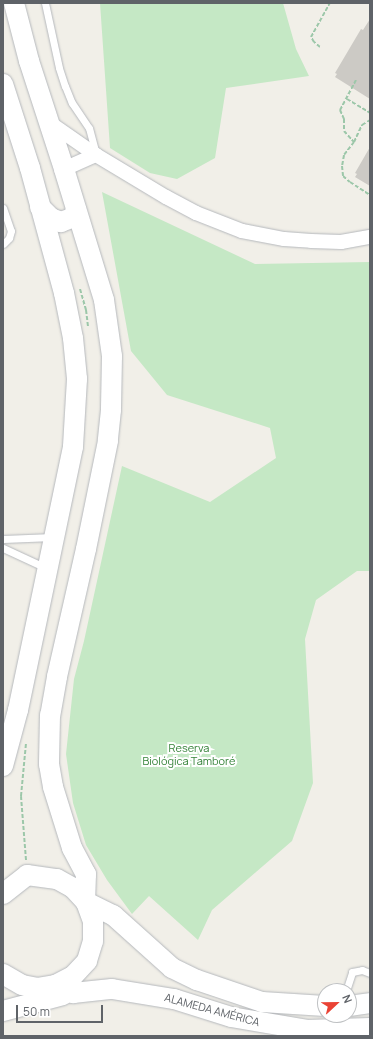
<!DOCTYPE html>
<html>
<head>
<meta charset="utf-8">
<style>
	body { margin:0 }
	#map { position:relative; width:373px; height:1039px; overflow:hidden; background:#f1efe8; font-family:Manrope,sans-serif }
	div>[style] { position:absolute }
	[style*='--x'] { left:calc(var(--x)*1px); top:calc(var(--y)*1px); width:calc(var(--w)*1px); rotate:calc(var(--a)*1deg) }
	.green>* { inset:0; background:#c5e8c5 }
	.building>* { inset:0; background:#cccac5 }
	.path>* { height:2px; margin-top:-1px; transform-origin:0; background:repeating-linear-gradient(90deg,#9cc7a9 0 4px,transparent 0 6px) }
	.roads { filter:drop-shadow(0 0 1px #b5b8bc) drop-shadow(0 0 1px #b5b8bc) }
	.service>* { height:7px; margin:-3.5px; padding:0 3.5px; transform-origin:3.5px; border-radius:3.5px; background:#fff }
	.minor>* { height:14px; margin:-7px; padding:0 7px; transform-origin:7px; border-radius:7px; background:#fff }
	.secondary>* { height:20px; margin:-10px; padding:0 10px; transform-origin:10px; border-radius:10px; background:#fff }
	span { translate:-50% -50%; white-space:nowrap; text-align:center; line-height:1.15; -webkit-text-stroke:4px #fff; paint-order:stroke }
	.park-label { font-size:11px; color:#348238 }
	.street-label { font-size:11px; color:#5f6368 }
	.frame { position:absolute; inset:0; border:4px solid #5f6368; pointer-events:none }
	.north { position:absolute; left:317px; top:983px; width:40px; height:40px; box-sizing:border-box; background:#fff; border:1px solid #bfc1c3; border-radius:50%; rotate:68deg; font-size:11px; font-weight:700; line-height:16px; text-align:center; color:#5f6368 }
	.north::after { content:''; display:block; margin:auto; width:14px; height:18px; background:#ea4335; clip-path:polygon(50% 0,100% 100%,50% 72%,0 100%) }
	.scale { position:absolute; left:16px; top:1005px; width:87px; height:18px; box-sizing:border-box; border:2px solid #5f6368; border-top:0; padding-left:5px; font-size:12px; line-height:14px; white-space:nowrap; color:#5f6368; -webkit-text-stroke:3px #fff; paint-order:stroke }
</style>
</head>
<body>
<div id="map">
	<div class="green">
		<i style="clip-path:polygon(100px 3px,283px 3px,296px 49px,309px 76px,226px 88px,215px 158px,177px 179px,150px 173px,110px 148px)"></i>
		<i style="clip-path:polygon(102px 192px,255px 264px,370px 262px,370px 571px,357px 571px,316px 600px,305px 639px,313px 783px,292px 841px,212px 910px,198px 940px,149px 896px,132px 914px,107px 880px,86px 845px,73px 803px,66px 754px,74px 679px,84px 641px,122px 466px,210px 502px,276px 458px,270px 428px,167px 395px,131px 351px)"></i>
	</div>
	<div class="building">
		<i style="clip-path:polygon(370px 19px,370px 99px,335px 77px,337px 74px,335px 73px,361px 29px,363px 30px)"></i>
		<i style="clip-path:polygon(370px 147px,370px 186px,355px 177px,357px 174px,355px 173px)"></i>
	</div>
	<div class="path">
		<i style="--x:320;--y:47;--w:8;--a:-140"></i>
		<i style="--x:314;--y:42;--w:6;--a:-121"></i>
		<i style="--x:311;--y:37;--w:39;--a:-61"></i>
		<i style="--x:356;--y:80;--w:34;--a:118"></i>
		<i style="--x:340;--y:110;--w:10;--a:66"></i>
		<i style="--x:344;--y:119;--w:12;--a:90"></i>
		<i style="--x:344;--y:131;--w:15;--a:48"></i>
		<i style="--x:354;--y:142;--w:16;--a:128"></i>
		<i style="--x:344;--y:155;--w:11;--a:100"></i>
		<i style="--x:342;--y:166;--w:10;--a:84"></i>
		<i style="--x:343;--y:176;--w:9;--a:41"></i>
		<i style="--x:350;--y:182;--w:24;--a:33"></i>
		<i style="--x:347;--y:99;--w:27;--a:31"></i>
		<i style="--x:354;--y:142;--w:19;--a:-65"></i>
		<i style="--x:362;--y:125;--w:9;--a:-32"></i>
		<i style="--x:80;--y:289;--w:22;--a:74"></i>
		<i style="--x:86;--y:310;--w:17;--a:83"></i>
		<i style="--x:26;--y:860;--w:64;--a:-94.5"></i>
		<i style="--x:21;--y:796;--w:53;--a:-84.6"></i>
	</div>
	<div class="roads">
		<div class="service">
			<i style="--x:45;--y:3;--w:66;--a:77.8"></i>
			<i style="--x:59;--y:68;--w:19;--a:72"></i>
			<i style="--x:65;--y:86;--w:18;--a:68"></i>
			<i style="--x:72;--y:103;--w:30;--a:56"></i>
			<i style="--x:89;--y:128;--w:28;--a:75"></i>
			<i style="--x:3;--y:208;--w:24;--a:71"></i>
			<i style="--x:11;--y:231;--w:7;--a:106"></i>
			<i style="--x:9;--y:238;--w:8;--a:135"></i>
			<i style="--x:3;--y:539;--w:50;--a:-2.3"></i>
			<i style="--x:3;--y:548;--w:47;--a:24.9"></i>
			<i style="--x:346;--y:991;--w:20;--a:-72"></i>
			<i style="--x:352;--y:972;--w:10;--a:-11"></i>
			<i style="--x:362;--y:970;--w:9;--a:21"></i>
		</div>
		<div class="minor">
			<i style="--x:50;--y:123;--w:56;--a:34.8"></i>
			<i style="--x:96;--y:155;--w:82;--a:31"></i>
			<i style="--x:166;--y:197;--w:34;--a:28"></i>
			<i style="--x:196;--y:213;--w:49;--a:21.4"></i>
			<i style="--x:242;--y:231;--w:43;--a:10.8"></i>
			<i style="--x:284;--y:239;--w:27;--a:4"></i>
			<i style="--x:311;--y:241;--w:30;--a:2"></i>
			<i style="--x:341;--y:242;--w:29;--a:-10"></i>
			<i style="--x:64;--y:169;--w:35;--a:-24"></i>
		</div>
		<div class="secondary">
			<i style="--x:14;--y:3;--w:60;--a:75.5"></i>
			<i style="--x:29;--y:61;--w:114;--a:72"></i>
			<i style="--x:64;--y:169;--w:137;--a:73"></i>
			<i style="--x:104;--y:300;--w:57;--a:81.9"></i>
			<i style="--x:112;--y:356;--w:54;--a:91.1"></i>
			<i style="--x:111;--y:410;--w:31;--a:96"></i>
			<i style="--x:108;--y:441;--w:110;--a:101.5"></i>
			<i style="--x:86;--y:549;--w:131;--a:102.8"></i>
			<i style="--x:57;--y:677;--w:39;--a:100"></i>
			<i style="--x:50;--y:715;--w:49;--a:91.2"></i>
			<i style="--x:49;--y:764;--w:23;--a:80"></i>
			<i style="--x:53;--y:787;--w:64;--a:72.7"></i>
			<i style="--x:72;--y:848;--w:30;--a:62"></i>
			<i style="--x:86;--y:874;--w:27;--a:92"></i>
			<i style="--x:3;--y:84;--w:88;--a:72.2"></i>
			<i style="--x:30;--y:168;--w:130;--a:74.8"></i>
			<i style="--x:64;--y:293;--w:46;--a:78.7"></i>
			<i style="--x:73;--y:338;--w:41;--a:84.4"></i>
			<i style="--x:77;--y:379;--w:68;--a:93.4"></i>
			<i style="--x:73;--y:447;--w:269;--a:101.8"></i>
			<i style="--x:18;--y:710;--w:58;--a:105"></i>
			<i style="--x:40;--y:207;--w:16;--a:45"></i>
			<i style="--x:51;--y:218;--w:11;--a:22"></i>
			<i style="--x:61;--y:222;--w:14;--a:-21"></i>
			<i style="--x:74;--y:217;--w:8;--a:-76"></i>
			<i style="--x:3;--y:894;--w:31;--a:-38"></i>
			<i style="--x:27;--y:875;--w:30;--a:8"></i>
			<i style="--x:57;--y:879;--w:18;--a:29"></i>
			<i style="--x:73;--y:888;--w:19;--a:47"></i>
			<i style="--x:86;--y:902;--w:20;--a:70"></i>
			<i style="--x:93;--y:921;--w:20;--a:90"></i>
			<i style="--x:93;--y:941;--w:21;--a:107"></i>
			<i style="--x:87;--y:961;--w:21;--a:133"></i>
			<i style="--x:73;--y:976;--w:20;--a:153"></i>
			<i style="--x:55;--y:985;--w:17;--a:170"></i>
			<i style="--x:38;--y:988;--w:16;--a:-169"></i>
			<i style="--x:22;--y:985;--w:22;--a:-150"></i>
			<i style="--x:86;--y:902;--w:30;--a:26"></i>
			<i style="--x:113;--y:915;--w:79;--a:41.9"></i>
			<i style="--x:172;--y:968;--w:28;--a:26"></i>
			<i style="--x:197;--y:980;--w:69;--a:18.7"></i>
			<i style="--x:262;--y:1002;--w:63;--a:3.6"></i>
			<i style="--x:55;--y:985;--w:20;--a:24"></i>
			<i style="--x:73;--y:993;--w:39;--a:-6"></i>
			<i style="--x:112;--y:989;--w:63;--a:9.2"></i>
			<i style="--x:174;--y:999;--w:60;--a:17.5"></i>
			<i style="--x:231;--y:1017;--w:77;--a:9.7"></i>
			<i style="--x:307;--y:1030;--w:63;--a:-1.8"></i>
			<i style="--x:349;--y:1006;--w:21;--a:-8"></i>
			<i style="--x:3;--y:1011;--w:62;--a:-14.9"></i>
		</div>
	</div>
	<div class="park-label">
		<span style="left:189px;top:755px">Reserva<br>Biológica Tamboré</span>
	</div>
	<div class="street-label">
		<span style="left:212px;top:1010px;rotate:15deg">ALAMEDA AMÉRICA</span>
	</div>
	<div class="frame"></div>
	<div class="north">N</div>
	<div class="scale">50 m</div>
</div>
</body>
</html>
